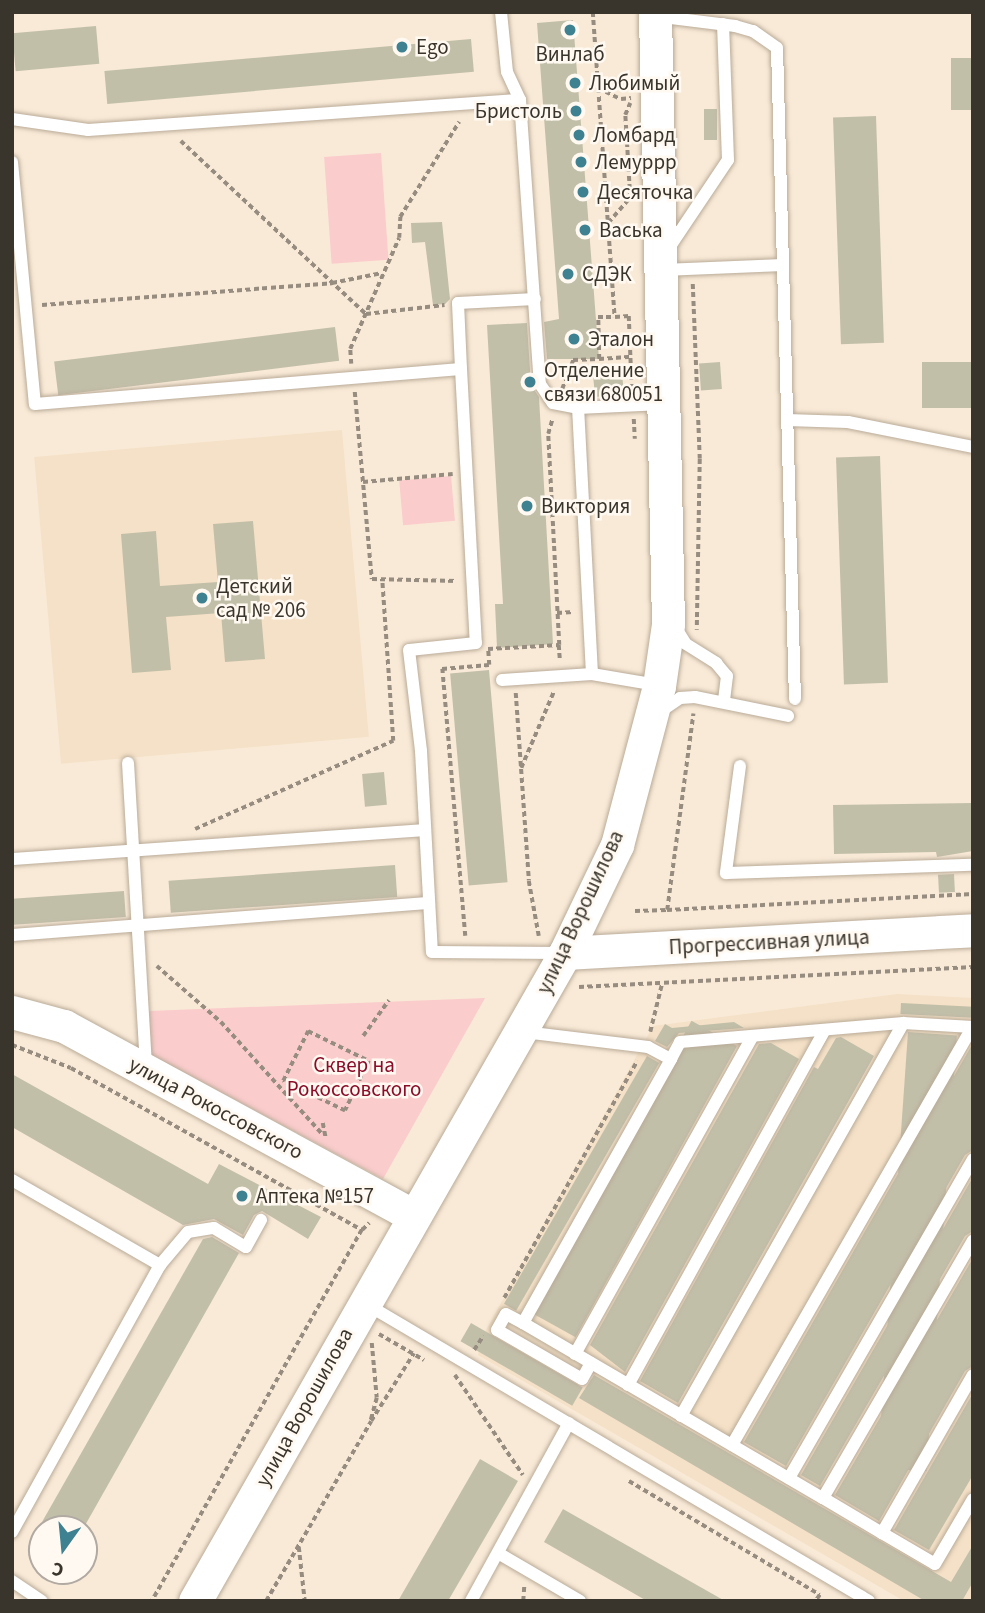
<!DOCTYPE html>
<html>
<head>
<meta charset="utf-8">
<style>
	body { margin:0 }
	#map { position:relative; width:985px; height:1613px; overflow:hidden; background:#f9ead7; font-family:"Source Sans 3",sans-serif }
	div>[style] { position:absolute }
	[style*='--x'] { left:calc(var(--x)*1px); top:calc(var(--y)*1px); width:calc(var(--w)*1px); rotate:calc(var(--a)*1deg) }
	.built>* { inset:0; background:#f5e1c7; transform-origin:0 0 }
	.green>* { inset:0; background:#facccc; transform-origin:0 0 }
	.building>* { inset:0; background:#c2bfa9; transform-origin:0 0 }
	.path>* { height:3.5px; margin-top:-1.75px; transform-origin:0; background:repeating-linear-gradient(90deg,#968c7f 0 5px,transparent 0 8.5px) }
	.roads { filter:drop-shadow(0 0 2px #b9ab98) drop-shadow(0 0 2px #b9ab98) }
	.lane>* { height:12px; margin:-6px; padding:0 6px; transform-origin:6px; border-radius:6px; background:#fff }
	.secondary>* { height:33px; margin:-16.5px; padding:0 16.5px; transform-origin:16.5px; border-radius:16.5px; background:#fff }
	.dots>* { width:19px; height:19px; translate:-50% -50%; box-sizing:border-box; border:4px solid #fff9f1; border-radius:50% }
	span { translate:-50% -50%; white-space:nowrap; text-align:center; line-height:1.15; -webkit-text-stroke:5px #fff9f1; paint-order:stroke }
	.poi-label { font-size:21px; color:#39342c }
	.left { translate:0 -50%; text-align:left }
	.right { translate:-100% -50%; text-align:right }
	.street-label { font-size:21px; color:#39342c }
	.park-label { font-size:21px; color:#8b0c29 }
	.frame { position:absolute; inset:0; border:14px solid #39342c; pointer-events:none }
	.north { position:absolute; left:28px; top:1515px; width:70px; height:70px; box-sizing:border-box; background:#fff9f1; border:2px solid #b0aaa2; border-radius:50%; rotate:195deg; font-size:19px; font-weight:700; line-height:28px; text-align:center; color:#39342c }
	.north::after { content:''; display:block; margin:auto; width:24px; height:32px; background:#3e8191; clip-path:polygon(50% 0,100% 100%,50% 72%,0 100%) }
</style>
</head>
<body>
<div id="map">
	<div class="built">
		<i style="left:342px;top:430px;width:308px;height:309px;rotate:85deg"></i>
		<i style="clip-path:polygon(897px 994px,973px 998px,973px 1601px,904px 1601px,478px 1355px,480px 1341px,653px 1026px)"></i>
	</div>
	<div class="green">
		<i style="left:381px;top:153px;width:107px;height:57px;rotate:86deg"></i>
		<i style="left:451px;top:476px;width:45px;height:52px;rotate:85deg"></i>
		<i style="clip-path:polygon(485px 998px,383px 1179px,151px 1055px,149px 1011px)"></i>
	</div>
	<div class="building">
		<i style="clip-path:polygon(573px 20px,599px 359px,547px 359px,544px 322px,559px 319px,537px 23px)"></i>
		<i style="left:96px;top:26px;width:38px;height:84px;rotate:85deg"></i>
		<i style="left:471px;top:39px;width:33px;height:368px;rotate:85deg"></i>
		<i style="left:973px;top:58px;width:52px;height:22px;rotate:90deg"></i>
		<i style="left:704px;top:109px;width:13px;height:31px"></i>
		<i style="left:876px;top:116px;width:227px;height:43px;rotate:88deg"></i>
		<i style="clip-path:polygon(442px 222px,450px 299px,445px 304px,433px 305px,425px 242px,412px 243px,411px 223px)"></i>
		<i style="clip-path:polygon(527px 323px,531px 385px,539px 397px,553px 644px,497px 648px,495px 604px,503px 604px,487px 325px)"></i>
		<i style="left:335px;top:327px;width:34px;height:283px;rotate:83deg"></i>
		<i style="left:720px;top:362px;width:27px;height:21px;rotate:86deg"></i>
		<i style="left:922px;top:362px;width:51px;height:46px"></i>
		<i style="left:622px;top:374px;width:20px;height:29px;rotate:84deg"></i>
		<i style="left:880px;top:456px;width:227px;height:44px;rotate:88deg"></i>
		<i style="clip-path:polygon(253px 521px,265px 659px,225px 662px,221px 613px,166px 617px,171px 670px,132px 673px,121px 534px,156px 531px,160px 586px,218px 582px,213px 524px)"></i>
		<i style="left:489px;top:670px;width:213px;height:39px;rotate:85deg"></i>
		<i style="left:384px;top:772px;width:33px;height:22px;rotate:85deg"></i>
		<i style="clip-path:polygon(973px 803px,973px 851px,937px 857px,936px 852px,834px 854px,833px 805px)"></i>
		<i style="left:395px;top:865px;width:32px;height:227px;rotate:86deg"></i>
		<i style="left:954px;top:874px;width:18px;height:16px;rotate:87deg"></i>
		<i style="left:124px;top:891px;width:26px;height:112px;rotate:86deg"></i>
		<i style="left:901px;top:1003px;width:72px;height:11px;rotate:3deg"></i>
		<i style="clip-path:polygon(734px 1022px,744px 1028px,679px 1033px,667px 1047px,655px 1041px,665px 1024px,672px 1028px)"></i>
		<i style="left:908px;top:1032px;width:49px;height:437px;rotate:4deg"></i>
		<i style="clip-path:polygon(841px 1037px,874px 1056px,678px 1403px,640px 1381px,814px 1067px,818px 1069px,836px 1038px)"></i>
		<i style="clip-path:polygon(771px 1043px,799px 1059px,625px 1372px,590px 1345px,759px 1044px)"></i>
		<i style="clip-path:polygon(973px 1043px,973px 1150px,965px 1155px,786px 1466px,744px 1442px)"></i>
		<i style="left:737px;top:1046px;width:333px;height:52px;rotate:119deg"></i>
		<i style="left:647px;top:1056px;width:14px;height:286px;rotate:30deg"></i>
		<i style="clip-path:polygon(12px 1074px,208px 1184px,219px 1164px,321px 1217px,308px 1239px,262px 1211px,254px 1215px,243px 1235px,214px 1219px,183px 1225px,12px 1127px)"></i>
		<i style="clip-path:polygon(973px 1177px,973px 1231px,965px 1236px,820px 1486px,801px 1475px)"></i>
		<i style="clip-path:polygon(212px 1237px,239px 1253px,83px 1529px,38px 1529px,203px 1239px)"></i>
		<i style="clip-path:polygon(973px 1258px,973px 1366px,965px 1371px,879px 1521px,835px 1495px)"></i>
		<i style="left:471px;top:1323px;width:129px;height:21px;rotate:30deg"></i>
		<i style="clip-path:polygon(594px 1375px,951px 1582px,973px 1545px,973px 1582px,962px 1601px,925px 1601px,579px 1398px)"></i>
		<i style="clip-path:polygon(973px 1393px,973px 1475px,929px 1550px,894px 1530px)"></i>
		<i style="clip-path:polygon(480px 1459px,518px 1481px,448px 1601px,398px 1601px)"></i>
		<i style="clip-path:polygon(563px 1509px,725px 1601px,647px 1601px,544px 1542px)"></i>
	</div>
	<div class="path">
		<i style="--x:282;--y:12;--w:86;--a:0"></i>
		<i style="--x:593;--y:12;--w:306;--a:85.9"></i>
		<i style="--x:615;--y:317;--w:14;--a:-4"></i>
		<i style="--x:629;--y:316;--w:74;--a:87.7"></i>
		<i style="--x:598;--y:88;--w:25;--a:26"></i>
		<i style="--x:621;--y:99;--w:10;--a:-6"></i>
		<i style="--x:181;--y:141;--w:253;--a:43.1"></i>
		<i style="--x:366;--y:314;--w:79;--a:-6.6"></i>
		<i style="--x:608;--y:223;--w:33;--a:-49"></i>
		<i style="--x:630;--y:198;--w:83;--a:-93.4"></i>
		<i style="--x:625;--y:115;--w:13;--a:-67"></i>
		<i style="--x:693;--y:284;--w:175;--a:87.7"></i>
		<i style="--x:700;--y:459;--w:171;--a:91"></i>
		<i style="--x:42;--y:305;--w:291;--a:-4.3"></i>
		<i style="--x:332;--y:283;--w:51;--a:-11.3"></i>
		<i style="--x:599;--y:359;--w:32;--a:-4"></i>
		<i style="--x:351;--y:364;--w:15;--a:-94"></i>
		<i style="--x:350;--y:349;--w:121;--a:-66.2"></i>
		<i style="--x:399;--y:238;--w:21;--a:-87"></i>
		<i style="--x:400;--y:217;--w:112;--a:-58.2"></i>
		<i style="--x:562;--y:389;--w:31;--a:-69"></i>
		<i style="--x:573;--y:360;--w:26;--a:-2"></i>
		<i style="--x:599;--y:359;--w:42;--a:-91.4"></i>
		<i style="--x:598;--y:317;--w:17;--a:0"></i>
		<i style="--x:355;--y:392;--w:188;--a:84.8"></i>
		<i style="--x:372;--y:579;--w:85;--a:1.3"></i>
		<i style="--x:634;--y:419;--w:20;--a:87"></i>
		<i style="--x:363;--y:482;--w:90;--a:-5.1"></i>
		<i style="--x:557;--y:613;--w:16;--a:-4"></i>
		<i style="--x:559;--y:645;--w:15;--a:86"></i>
		<i style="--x:516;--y:693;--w:188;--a:86"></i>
		<i style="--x:529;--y:881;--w:56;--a:79.7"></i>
		<i style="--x:521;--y:768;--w:84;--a:-66.8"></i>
		<i style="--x:195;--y:829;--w:217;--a:-24"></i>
		<i style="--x:393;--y:741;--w:162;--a:-93.9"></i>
		<i style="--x:667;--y:910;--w:306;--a:-3"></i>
		<i style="--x:635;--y:911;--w:32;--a:-2"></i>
		<i style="--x:667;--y:910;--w:198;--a:-82.4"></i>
		<i style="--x:465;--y:936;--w:268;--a:-94.9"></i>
		<i style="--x:442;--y:669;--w:47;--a:-4.9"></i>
		<i style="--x:489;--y:665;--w:16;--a:-94"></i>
		<i style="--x:488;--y:649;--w:71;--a:-3.2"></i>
		<i style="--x:559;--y:645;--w:211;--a:-93"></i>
		<i style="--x:548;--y:434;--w:15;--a:-74"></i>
		<i style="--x:157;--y:966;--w:85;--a:41.2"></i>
		<i style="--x:221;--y:1022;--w:152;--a:47.9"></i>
		<i style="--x:579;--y:987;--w:395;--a:-2.9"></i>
		<i style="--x:308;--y:1031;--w:68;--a:26.2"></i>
		<i style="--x:369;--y:1061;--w:55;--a:115.6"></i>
		<i style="--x:345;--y:1111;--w:69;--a:-154.2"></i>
		<i style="--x:283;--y:1081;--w:56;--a:-63.4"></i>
		<i style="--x:650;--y:1032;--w:50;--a:-76.2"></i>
		<i style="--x:363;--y:1036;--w:44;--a:-54.2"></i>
		<i style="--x:12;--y:1045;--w:63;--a:21.3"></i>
		<i style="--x:71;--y:1068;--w:333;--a:29.1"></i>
		<i style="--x:362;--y:1230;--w:426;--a:119.5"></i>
		<i style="--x:323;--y:1123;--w:15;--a:79"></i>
		<i style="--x:362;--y:1230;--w:10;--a:-45"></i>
		<i style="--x:504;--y:1298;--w:272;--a:-60.7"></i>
		<i style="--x:379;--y:1334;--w:52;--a:30"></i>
		<i style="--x:372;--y:1343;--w:55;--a:84.8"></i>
		<i style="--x:377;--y:1398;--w:24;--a:105"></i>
		<i style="--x:371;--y:1421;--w:80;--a:-57.7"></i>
		<i style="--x:474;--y:1350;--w:17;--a:-57"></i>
		<i style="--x:455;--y:1375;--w:121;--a:55.8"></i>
		<i style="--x:629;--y:1481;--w:222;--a:30.8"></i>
		<i style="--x:820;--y:1595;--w:7;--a:124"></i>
		<i style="--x:299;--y:1547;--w:54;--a:83.7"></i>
		<i style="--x:266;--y:1601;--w:208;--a:-59.7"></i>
		<i style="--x:523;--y:1601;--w:16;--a:-86"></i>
	</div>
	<div class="roads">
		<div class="lane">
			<i style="--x:501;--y:12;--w:60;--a:84.3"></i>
			<i style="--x:507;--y:72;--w:31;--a:65"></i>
			<i style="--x:520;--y:100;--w:285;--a:86"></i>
			<i style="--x:540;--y:384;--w:23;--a:56"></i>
			<i style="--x:553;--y:403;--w:25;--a:11"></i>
			<i style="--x:655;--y:16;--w:81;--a:7.1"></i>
			<i style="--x:735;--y:26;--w:19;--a:16"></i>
			<i style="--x:753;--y:31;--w:29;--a:35"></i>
			<i style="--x:777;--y:48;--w:651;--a:88.42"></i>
			<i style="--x:12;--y:119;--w:77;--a:8.2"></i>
			<i style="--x:88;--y:130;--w:433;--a:-4"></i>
			<i style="--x:12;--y:162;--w:243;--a:84.6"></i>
			<i style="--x:35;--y:404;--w:427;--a:-4.7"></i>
			<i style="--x:461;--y:369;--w:66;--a:-92.6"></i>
			<i style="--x:458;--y:303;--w:77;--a:-3"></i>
			<i style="--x:669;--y:248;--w:106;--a:-56.2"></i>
			<i style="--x:728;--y:160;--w:136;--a:-92.1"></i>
			<i style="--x:663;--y:270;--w:120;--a:-2.4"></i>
			<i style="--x:461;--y:369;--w:274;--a:86.9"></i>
			<i style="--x:476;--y:643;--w:67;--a:174"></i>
			<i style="--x:409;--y:650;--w:102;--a:83.2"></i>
			<i style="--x:421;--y:751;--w:201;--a:86.9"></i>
			<i style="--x:432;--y:952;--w:128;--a:0.4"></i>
			<i style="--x:787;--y:420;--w:61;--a:1.9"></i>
			<i style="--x:848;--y:422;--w:127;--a:11.3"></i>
			<i style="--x:674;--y:625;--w:22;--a:58"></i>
			<i style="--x:686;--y:644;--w:36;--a:32"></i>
			<i style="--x:716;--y:663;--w:17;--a:50"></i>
			<i style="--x:727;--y:676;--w:25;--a:97"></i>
			<i style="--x:502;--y:680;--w:90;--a:-3.8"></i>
			<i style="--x:657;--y:685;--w:66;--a:-170.4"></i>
			<i style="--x:592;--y:674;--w:266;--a:-93"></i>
			<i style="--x:578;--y:408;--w:84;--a:-2.7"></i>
			<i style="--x:661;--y:711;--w:23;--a:-34"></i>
			<i style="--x:680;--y:698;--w:15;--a:-4"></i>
			<i style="--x:695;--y:697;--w:95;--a:11.5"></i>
			<i style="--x:128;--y:763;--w:305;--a:86.6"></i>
			<i style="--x:740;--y:766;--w:108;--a:97.5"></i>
			<i style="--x:726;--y:873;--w:247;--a:-1.9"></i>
			<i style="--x:12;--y:859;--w:412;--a:-4"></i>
			<i style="--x:12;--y:935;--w:417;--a:-4.4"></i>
			<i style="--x:524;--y:1032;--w:125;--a:6.9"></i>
			<i style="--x:648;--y:1047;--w:26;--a:28"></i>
			<i style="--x:671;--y:1059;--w:19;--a:-62"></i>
			<i style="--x:680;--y:1042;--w:224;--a:-4.9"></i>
			<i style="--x:903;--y:1023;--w:70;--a:3.3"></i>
			<i style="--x:12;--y:1180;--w:171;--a:29.9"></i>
			<i style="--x:366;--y:1304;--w:584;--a:30.56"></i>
			<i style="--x:523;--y:1323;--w:303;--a:-60.7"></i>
			<i style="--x:575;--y:1354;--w:364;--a:-60.8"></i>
			<i style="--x:591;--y:1363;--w:18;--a:119"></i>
			<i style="--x:582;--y:1379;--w:98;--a:-150"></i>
			<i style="--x:497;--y:1330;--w:18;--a:-61"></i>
			<i style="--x:506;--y:1314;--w:19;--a:28"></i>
			<i style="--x:523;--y:1323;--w:347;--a:30.3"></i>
			<i style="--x:823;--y:1498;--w:69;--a:30.7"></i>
			<i style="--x:882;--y:1533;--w:61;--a:30.3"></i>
			<i style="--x:935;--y:1564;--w:75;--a:-59.7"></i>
			<i style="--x:628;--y:1385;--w:406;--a:-61"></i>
			<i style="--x:681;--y:1416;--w:451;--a:-60.5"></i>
			<i style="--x:732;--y:1445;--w:482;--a:-60.1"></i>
			<i style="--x:789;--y:1478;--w:368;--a:-60"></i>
			<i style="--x:823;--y:1498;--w:298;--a:-59.8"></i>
			<i style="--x:12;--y:1532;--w:305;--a:-61"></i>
			<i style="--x:160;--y:1265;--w:43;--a:-49.7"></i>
			<i style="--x:188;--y:1232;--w:26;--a:-9"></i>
			<i style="--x:214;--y:1228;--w:37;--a:31"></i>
			<i style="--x:246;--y:1247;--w:31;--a:-61"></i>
			<i style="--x:882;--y:1533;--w:182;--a:-60.1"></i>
			<i style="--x:498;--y:1553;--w:95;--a:30.3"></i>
			<i style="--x:12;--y:1581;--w:36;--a:34"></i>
			<i style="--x:471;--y:1601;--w:203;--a:-61.2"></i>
		</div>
		<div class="secondary">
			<i style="--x:565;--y:953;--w:409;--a:-3.2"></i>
			<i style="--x:12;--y:1012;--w:54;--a:15.1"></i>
			<i style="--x:64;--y:1026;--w:398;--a:28.5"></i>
			<i style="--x:195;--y:1601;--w:746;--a:-60.27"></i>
			<i style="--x:565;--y:953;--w:120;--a:-64.3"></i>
			<i style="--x:617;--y:845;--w:164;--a:-75.2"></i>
			<i style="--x:659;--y:686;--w:63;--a:-81.7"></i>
			<i style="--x:668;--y:624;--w:612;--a:-91.22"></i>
		</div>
	</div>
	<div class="dots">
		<i style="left:570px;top:30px;background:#3e8191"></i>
		<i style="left:402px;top:47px;background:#3e8191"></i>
		<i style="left:575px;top:83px;background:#3e8191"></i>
		<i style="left:576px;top:111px;background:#3e8191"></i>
		<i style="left:579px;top:135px;background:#3e8191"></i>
		<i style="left:581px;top:162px;background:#3e8191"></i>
		<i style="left:583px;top:192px;background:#3e8191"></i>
		<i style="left:585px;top:230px;background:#3e8191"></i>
		<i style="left:568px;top:274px;background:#3e8191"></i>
		<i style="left:574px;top:339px;background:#3e8191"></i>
		<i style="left:530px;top:382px;background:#3e8191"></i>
		<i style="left:527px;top:506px;background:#3e8191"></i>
		<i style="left:202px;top:598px;background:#3e8191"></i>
		<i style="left:242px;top:1196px;background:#3e8191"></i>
	</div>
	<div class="poi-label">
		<span class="left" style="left:416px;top:47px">Ego</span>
		<span style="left:570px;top:54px">Винлаб</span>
		<span class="left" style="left:589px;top:83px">Любимый</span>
		<span class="right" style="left:562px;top:111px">Бристоль</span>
		<span class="left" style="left:593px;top:135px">Ломбард</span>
		<span class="left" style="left:595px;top:162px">Лемуррр</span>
		<span class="left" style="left:597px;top:192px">Десяточка</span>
		<span class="left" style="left:599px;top:230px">Васька</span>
		<span class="left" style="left:582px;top:274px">СДЭК</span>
		<span class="left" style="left:588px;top:339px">Эталон</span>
		<span class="left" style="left:544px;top:382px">Отделение<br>связи 680051</span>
		<span class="left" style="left:541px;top:506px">Виктория</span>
		<span class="left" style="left:216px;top:598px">Детский<br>сад № 206</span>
		<span class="left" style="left:256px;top:1196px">Аптека №157</span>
	</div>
	<div class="street-label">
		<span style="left:580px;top:912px;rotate:-65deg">улица Ворошилова</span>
		<span style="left:769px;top:942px;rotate:-3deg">Прогрессивная улица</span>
		<span style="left:216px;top:1108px;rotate:28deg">улица Рокоссовского</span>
		<span style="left:304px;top:1407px;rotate:-61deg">улица Ворошилова</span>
	</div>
	<div class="park-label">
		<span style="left:354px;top:1077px">Сквер на<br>Рокоссовского</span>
	</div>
	<div class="frame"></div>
	<div class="north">С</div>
</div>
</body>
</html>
